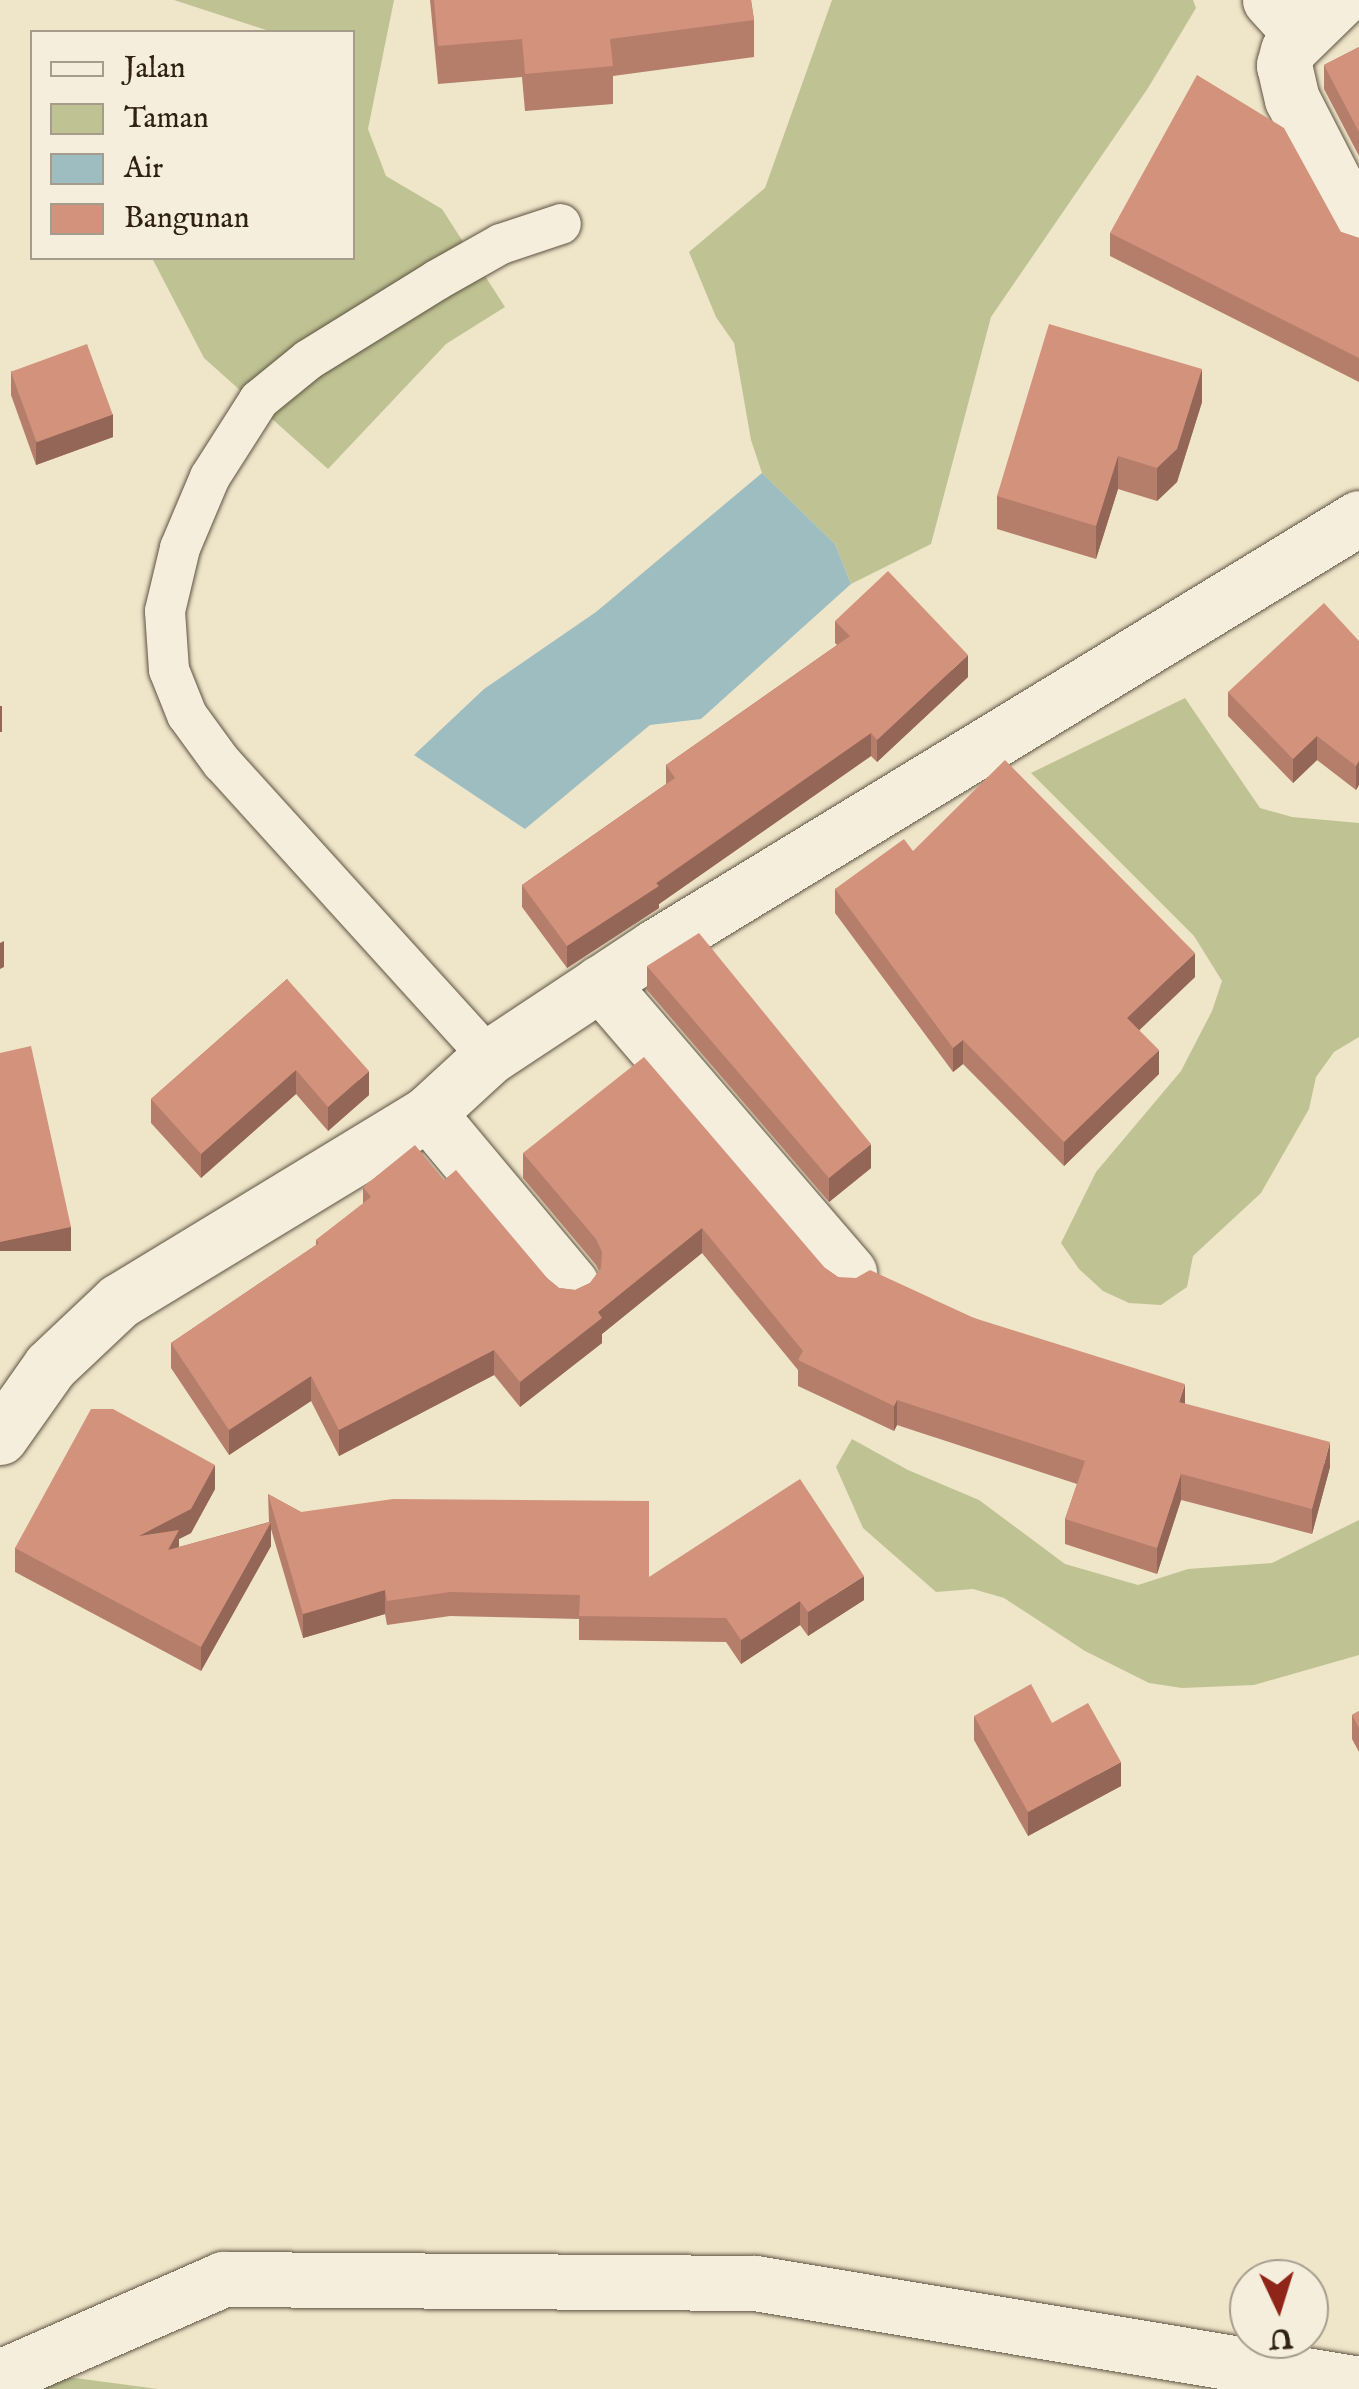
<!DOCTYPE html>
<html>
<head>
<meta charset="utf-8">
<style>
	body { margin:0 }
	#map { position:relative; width:1359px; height:2389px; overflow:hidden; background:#efe5c9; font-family:"IM FELL English",serif }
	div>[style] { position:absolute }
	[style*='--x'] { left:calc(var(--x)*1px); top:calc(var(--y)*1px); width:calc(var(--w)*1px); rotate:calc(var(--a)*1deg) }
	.green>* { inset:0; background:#bfc393 }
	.water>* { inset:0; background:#9ebdc0 }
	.roads { filter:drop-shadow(0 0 2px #5f5342) drop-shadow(0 0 2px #5f5342) }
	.service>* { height:40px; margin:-20px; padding:0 20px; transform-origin:20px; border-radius:20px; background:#f5eedc }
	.minor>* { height:55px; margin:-27.5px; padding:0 27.5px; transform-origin:27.5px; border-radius:27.5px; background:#f5eedc }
	.tertiary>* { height:55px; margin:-27.5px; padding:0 27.5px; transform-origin:27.5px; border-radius:27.5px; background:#f5eedc }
	.wall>* { inset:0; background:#b57e6b }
	.shaded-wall>* { inset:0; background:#936657; transform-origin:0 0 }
	.building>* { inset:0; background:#d2927c; transform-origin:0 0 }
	span { translate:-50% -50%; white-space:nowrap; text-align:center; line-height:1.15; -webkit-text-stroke:8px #f5eedc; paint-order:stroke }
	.legend { position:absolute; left:30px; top:30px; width:325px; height:230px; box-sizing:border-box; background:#f5eedc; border:2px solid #a69c8c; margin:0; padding:12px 18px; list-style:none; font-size:30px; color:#2f2215 }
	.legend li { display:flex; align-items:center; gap:20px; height:50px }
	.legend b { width:50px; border:2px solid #a69c8c }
	.north { position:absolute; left:1229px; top:2259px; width:100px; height:100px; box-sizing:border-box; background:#f5eedc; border:2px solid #a69c8c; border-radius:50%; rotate:176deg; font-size:28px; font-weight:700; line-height:40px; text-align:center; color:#2f2215 }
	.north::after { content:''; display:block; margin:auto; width:35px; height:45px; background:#8f2418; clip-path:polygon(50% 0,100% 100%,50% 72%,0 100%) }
</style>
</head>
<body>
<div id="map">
	<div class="green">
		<i style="clip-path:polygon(174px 0,394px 0,368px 129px,386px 176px,442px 209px,505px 307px,446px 344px,328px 469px,204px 358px,152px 258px,352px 258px,352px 32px,272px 32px)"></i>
		<i style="clip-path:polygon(832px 0,1193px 0,1196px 8px,1148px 88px,991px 317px,931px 544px,851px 584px,835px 544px,762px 473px,751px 440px,734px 343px,716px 317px,689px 252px,765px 188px)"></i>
		<i style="clip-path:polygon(1185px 698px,1260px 808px,1292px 817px,1359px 823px,1359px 1037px,1334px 1052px,1316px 1077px,1309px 1109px,1261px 1193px,1193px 1256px,1187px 1287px,1161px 1305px,1129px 1303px,1103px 1291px,1079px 1269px,1061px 1243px,1096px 1172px,1181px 1071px,1212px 1011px,1222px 981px,1194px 936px,1031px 773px)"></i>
		<i style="clip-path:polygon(852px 1439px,908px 1470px,979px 1500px,1065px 1564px,1138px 1585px,1188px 1569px,1272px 1563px,1359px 1520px,1359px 1655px,1254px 1685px,1182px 1688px,1149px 1683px,1085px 1651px,1004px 1598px,973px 1589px,936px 1592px,863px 1528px,836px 1467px)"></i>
		<i style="clip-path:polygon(0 2368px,158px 2389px,0 2389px)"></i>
	</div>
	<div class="water">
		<i style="clip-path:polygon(762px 473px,835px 544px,851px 584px,701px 719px,650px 725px,525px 829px,414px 755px,484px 689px,596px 612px)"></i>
	</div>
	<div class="roads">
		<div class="service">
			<i style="--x:489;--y:1057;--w:397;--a:-132.2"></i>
			<i style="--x:222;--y:763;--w:59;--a:-126.1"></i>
			<i style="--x:187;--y:715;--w:48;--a:-111.8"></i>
			<i style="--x:169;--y:670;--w:59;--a:-93.9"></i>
			<i style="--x:165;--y:611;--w:65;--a:-76.6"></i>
			<i style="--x:180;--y:548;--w:77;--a:-67.1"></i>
			<i style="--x:210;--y:477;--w:91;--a:-57.5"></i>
			<i style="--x:259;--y:400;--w:63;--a:-39.2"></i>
			<i style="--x:308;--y:360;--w:152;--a:-31.8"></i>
			<i style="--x:437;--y:280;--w:73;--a:-29.4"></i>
			<i style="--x:501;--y:244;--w:63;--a:-18.4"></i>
		</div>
		<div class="minor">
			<i style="--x:1270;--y:0;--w:47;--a:47.6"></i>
			<i style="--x:1339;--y:0;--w:71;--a:135.6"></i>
			<i style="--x:1288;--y:50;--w:16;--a:105"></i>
			<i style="--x:1284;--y:65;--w:35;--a:77"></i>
			<i style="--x:1292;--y:99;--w:147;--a:62.9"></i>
			<i style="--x:600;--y:983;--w:382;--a:49.3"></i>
			<i style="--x:428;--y:1113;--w:223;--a:50.1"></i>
		</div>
		<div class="tertiary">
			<i style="--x:0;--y:1437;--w:87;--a:-54.8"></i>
			<i style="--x:50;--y:1366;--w:95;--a:-43.3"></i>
			<i style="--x:119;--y:1301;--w:362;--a:-31.3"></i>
			<i style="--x:428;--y:1113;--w:83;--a:-42.6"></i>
			<i style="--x:489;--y:1057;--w:199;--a:-33.5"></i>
			<i style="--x:655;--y:947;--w:824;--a:-31.36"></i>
			<i style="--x:0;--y:2377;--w:244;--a:-23.7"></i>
			<i style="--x:223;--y:2279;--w:532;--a:0.43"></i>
			<i style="--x:755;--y:2283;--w:612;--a:9.49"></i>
		</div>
	</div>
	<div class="wall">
		<i style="clip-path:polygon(430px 0,751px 0,754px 20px,754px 57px,613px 76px,613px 104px,525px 111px,522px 77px,438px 84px)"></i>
		<i style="clip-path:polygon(1359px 47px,1359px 156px,1324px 89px,1324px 65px)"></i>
		<i style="clip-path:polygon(1341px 232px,1359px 238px,1359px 382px,1110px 256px,1110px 233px)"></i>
		<i style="clip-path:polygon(11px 371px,113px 437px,36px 465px,11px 395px)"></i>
		<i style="clip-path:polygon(1202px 402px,1177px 482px,1157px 501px,1118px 489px,1096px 559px,997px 529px,997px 496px)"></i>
		<i style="clip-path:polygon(835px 621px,968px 677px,877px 762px,871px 756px,659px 904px,659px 908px,567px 968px,522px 907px,522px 885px,666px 784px,666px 765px,837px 645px,835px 643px)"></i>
		<i style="clip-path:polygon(1359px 641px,1359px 785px,1356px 790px,1317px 760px,1293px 783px,1228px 716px,1228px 692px)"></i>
		<i style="clip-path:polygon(913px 851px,1195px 977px,1139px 1030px,1159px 1074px,1064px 1166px,963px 1064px,953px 1072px,835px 913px,835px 889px)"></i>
		<i style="clip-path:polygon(647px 966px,871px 1168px,829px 1202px,647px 990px)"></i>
		<i style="clip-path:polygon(287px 979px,369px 1095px,328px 1131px,296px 1094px,201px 1178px,151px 1123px,151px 1099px)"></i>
		<i style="clip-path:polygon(523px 1153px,825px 1268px,838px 1277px,974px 1318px,1185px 1404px,1330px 1467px,1312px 1534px,1181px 1500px,1157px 1574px,1065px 1544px,1065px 1519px,1077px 1484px,897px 1425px,894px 1431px,798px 1386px,798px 1370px,702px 1253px,602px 1334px,602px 1343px,520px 1407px,494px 1375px,339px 1456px,311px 1401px,229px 1455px,171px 1368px,171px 1343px,316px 1245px,316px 1240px,363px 1204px,363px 1187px,444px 1180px,548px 1279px,559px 1288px,575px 1290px,590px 1283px,599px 1271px,596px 1265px,523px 1178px)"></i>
		<i style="clip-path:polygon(215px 1489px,191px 1533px,179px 1539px,179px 1547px,269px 1522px,268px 1494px,301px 1512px,649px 1577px,864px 1600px,808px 1636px,800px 1625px,741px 1664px,726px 1642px,579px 1640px,579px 1619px,450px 1616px,387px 1625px,385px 1614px,303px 1638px,271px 1529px,271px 1546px,201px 1671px,15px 1572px,15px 1548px)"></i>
		<i style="clip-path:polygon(1359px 1711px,1359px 1752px,1352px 1739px,1352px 1715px)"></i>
		<i style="clip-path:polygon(974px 1716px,1121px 1786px,1028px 1836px,974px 1740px)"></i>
	</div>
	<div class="shaded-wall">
		<i style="clip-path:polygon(1202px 369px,1202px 402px,1177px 482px,1157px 501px,1157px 468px)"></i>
		<i style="clip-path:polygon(113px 414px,113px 437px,36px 465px,36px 441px)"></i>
		<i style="clip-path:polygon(1118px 456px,1118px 489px,1096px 559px,1096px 526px)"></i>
		<i style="clip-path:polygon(968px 655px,968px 677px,877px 762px,877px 740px)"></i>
		<i style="left:2px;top:706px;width:26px;height:2px;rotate:90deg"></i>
		<i style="clip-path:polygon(871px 733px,871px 756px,659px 904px,659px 908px,567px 968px,567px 946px)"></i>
		<i style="clip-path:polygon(1317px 736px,1317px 760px,1293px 783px,1293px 759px)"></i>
		<i style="clip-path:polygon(1359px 761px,1359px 785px,1356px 790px,1356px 766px)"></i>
		<i style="clip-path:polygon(4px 941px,4px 967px,0 969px,0 943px)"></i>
		<i style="clip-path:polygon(1195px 953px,1195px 977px,1127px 1042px,1127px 1018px)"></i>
		<i style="clip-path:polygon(963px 1040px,963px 1064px,953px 1072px,953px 1048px)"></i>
		<i style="clip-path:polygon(1159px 1050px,1159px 1074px,1064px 1166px,1064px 1142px)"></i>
		<i style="clip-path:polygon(296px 1070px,296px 1094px,201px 1178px,201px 1154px)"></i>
		<i style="clip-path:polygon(369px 1071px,369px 1095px,328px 1131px,328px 1107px)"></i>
		<i style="clip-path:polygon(871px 1144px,871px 1168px,829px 1202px,829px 1178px)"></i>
		<i style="left:71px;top:1227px;width:24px;height:73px;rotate:90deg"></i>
		<i style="clip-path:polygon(702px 1228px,702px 1253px,602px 1334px,602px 1343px,520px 1407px,520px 1382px,598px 1312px)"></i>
		<i style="clip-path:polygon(494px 1350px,494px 1375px,339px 1456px,339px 1430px)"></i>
		<i style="clip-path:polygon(311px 1376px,311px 1401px,229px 1455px,229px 1430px)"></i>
		<i style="clip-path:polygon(1185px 1384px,1185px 1409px,1179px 1402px)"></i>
		<i style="clip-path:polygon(897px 1400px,897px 1425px,894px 1431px,894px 1406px)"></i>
		<i style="clip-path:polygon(1330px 1442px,1330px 1467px,1312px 1534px,1312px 1509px)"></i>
		<i style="clip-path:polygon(215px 1465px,215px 1489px,191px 1533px,179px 1539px,179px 1554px,139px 1536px)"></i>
		<i style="clip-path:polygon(1181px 1474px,1181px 1500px,1157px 1574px,1157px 1548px)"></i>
		<i style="clip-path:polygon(271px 1522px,271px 1546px,201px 1671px,201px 1647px)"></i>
		<i style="clip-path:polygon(864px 1576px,864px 1600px,808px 1636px,808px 1612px)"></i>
		<i style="clip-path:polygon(385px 1590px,385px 1614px,303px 1638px,303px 1614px)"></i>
		<i style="clip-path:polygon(800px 1601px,800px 1625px,741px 1664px,741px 1640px)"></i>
		<i style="clip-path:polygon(1121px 1762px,1121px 1786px,1028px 1836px,1028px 1812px)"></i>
	</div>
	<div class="building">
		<i style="clip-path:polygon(434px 0,751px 0,754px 20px,610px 39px,613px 66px,525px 74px,522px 39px,438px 46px)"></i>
		<i style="clip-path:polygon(1359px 47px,1359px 132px,1324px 65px)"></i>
		<i style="clip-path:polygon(1197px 75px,1284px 128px,1341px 232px,1359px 238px,1359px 358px,1110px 233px)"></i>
		<i style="clip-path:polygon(1049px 324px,1202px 369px,1177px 449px,1157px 468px,1118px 456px,1096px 526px,997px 496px)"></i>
		<i style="left:87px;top:344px;width:75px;height:81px;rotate:70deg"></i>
		<i style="clip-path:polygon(888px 571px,968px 655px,877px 740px,871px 733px,656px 883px,659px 886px,567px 946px,522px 885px,675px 778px,666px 765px,850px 636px,835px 621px)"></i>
		<i style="clip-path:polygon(1324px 603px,1359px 641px,1359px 761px,1356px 766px,1317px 736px,1293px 759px,1228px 692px)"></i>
		<i style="clip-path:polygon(1005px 760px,1195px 953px,1127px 1018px,1159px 1050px,1064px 1142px,963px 1040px,953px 1048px,835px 889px,904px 839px,913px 851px)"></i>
		<i style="clip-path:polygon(699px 933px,871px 1144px,829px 1178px,647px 966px)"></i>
		<i style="clip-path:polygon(287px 979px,369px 1071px,328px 1107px,296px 1070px,201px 1154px,151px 1099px)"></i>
		<i style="clip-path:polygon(31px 1046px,71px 1227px,0 1242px,0 1053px)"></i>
		<i style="clip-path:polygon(644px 1057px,825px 1268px,838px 1277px,856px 1278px,870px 1270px,974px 1318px,1185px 1384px,1179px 1402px,1330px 1442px,1312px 1509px,1181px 1474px,1157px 1548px,1065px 1519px,1085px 1461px,897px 1400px,894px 1406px,798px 1360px,803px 1351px,702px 1228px,598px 1312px,602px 1318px,520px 1382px,494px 1350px,339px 1430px,311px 1376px,229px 1430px,171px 1343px,319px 1243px,316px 1240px,371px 1197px,363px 1187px,415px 1145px,444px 1180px,456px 1170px,548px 1279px,559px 1288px,575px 1290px,590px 1283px,601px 1268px,602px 1252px,596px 1239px,523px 1153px)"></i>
		<i style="clip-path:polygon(91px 1409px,113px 1409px,215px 1465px,191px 1509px,139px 1536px,179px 1530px,168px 1550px,271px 1522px,201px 1647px,15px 1548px)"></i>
		<i style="clip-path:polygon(800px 1479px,864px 1576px,808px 1612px,800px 1601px,741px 1640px,726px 1618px,579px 1616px,580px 1595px,450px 1592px,387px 1601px,385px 1590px,303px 1614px,268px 1494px,301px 1512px,393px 1499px,649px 1501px,649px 1577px)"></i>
		<i style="clip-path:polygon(1031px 1684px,1052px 1723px,1088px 1703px,1121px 1762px,1028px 1812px,974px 1716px)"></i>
		<i style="clip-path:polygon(1359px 1711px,1359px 1728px,1352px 1715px)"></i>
	</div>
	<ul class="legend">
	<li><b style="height:12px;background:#f5eedc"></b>Jalan</li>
	<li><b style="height:28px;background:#bfc393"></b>Taman</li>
	<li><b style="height:28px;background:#9ebdc0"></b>Air</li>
	<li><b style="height:28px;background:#d2927c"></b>Bangunan</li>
	</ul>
	<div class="north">U</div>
</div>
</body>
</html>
